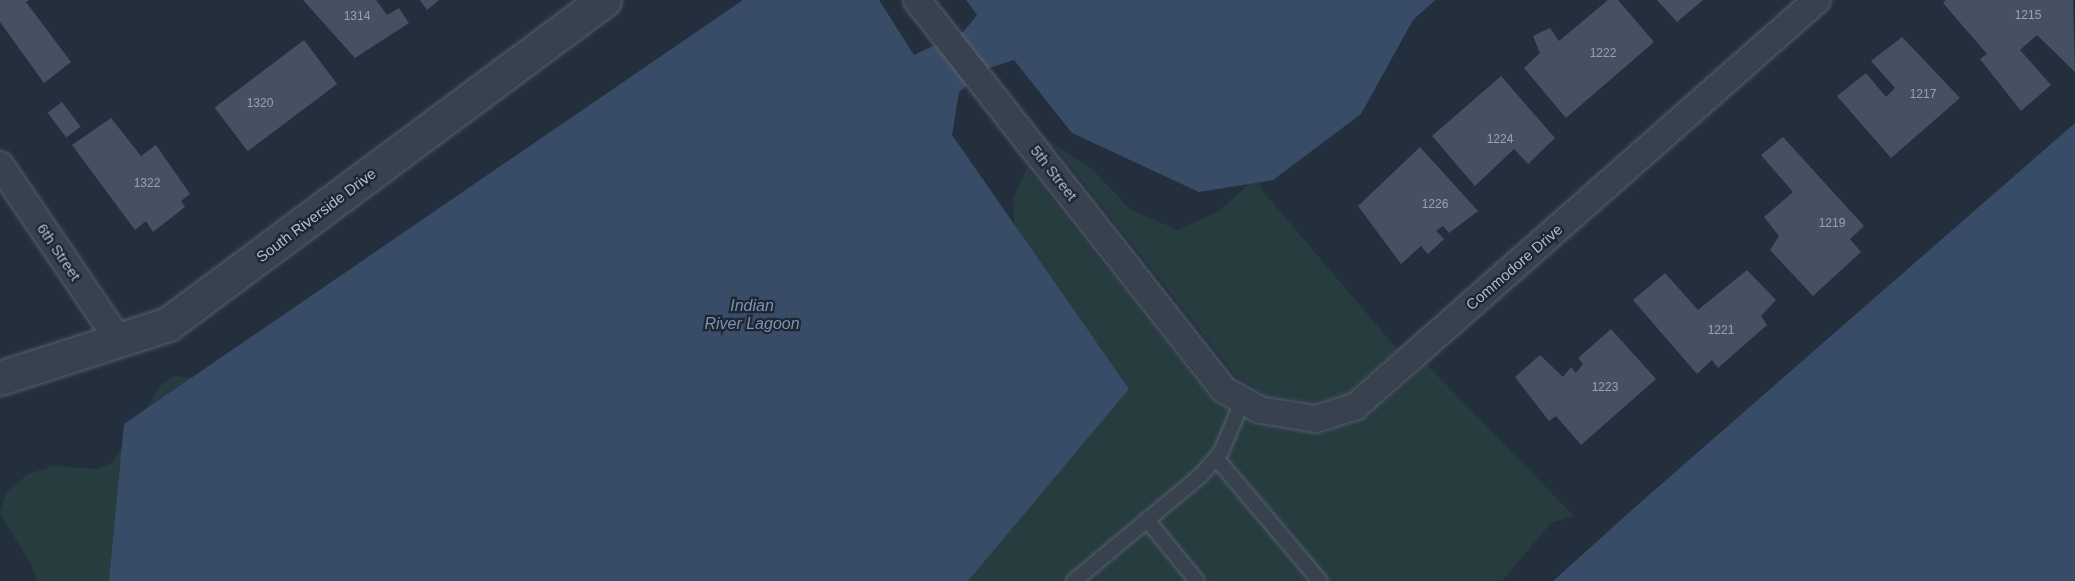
<!DOCTYPE html>
<html>
<head>
<meta charset="utf-8">
<style>
	body { margin:0 }
	#map { position:relative; width:2075px; height:581px; overflow:hidden; background:#242f3e; font-family:Helvetica,sans-serif }
	div>[style] { position:absolute }
	[style*='--x'] { left:calc(var(--x)*1px); top:calc(var(--y)*1px); width:calc(var(--w)*1px); rotate:calc(var(--a)*1deg) }
	.green>* { inset:0; background:#263c3f }
	.water>* { inset:0; background:#394c67 }
	.building>* { inset:0; background:#455162; transform-origin:0 0 }
	.roads { filter:drop-shadow(0 0 2px #565f6c) drop-shadow(0 0 2px #565f6c) }
	.service>* { height:14px; margin:-7px; padding:0 7px; transform-origin:7px; border-radius:7px; background:#38414e }
	.minor>* { height:26px; margin:-13px; padding:0 13px; transform-origin:13px; border-radius:13px; background:#38414e }
	.tertiary>* { height:33px; margin:-16.5px; padding:0 16.5px; transform-origin:16.5px; border-radius:16.5px; background:#38414e }
	span { translate:-50% -50%; white-space:nowrap; text-align:center; line-height:1.15; -webkit-text-stroke:4.5px #1d2633; paint-order:stroke }
	.number-label { font-size:12px; color:#98a1af }
	.number-label span { -webkit-text-stroke-width:0 }
	.street-label { font-size:15px; color:#b4bcc9 }
	.water-label { font-size:16px; color:#7c92b1; font-style:italic }
</style>
</head>
<body>
<div id="map">
	<div class="green">
		<i style="clip-path:polygon(1053px 144px,1091px 168px,1131px 210px,1178px 230px,1219px 211px,1260px 174px,1261px 189px,1397px 349px,1347px 393px,1315px 403px,1267px 395px,1237px 377px)"></i>
		<i style="clip-path:polygon(1027px 168px,1214px 403px,1256px 426px,1320px 434px,1368px 417px,1427px 365px,1574px 516px,1551px 523px,1502px 581px,961px 581px,1017px 258px,1013px 199px)"></i>
		<i style="clip-path:polygon(174px 376px,205px 380px,110px 581px,36px 581px,31px 564px,0 514px,6px 493px,28px 474px,53px 466px,99px 469px,113px 462px,162px 384px)"></i>
	</div>
	<div class="water">
		<i style="clip-path:polygon(743px 0,879px 0,914px 55px,964px 31px,977px 15px,966px 0,1435px 0,1413px 20px,1361px 114px,1273px 180px,1199px 192px,1072px 133px,1014px 60px,989px 68px,959px 92px,952px 135px,1129px 389px,968px 581px,109px 581px,124px 424px)"></i>
		<i style="clip-path:polygon(2075px 123px,2075px 581px,1553px 581px,1642px 501px)"></i>
	</div>
	<div class="building">
		<i style="clip-path:polygon(0 0,29px 0,26px 2px,71px 62px,44px 83px,0 22px)"></i>
		<i style="clip-path:polygon(303px 0,376px 0,387px 15px,399px 8px,409px 23px,355px 58px)"></i>
		<i style="clip-path:polygon(420px 0,439px 0,427px 10px)"></i>
		<i style="clip-path:polygon(1608px 0,1618px 0,1654px 42px,1566px 118px,1524px 68px,1540px 53px,1533px 36px,1550px 28px,1559px 41px)"></i>
		<i style="clip-path:polygon(1657px 0,1703px 0,1677px 22px)"></i>
		<i style="clip-path:polygon(1946px 0,2073px 0,2075px 72px,2037px 35px,2020px 50px,2051px 85px,2021px 111px,1980px 59px,1987px 54px,1943px 3px)"></i>
		<i style="clip-path:polygon(1902px 37px,1960px 98px,1891px 158px,1837px 96px,1866px 73px,1886px 97px,1895px 88px,1871px 61px)"></i>
		<i style="left:304px;top:40px;width:55px;height:112px;rotate:53deg"></i>
		<i style="clip-path:polygon(1501px 76px,1555px 138px,1528px 164px,1514px 149px,1475px 186px,1432px 136px)"></i>
		<i style="left:62px;top:102px;width:31px;height:18px;rotate:53deg"></i>
		<i style="clip-path:polygon(111px 118px,141px 156px,156px 145px,190px 194px,181px 201px,185px 207px,153px 232px,146px 221px,135px 230px,72px 145px)"></i>
		<i style="clip-path:polygon(1783px 137px,1864px 226px,1850px 239px,1861px 252px,1813px 296px,1770px 250px,1779px 236px,1764px 217px,1793px 192px,1761px 155px)"></i>
		<i style="clip-path:polygon(1420px 147px,1478px 211px,1449px 233px,1443px 226px,1436px 231px,1444px 239px,1428px 254px,1421px 246px,1401px 264px,1358px 206px)"></i>
		<i style="clip-path:polygon(1747px 270px,1776px 300px,1761px 316px,1767px 325px,1718px 368px,1712px 360px,1697px 374px,1633px 300px,1665px 273px,1698px 310px)"></i>
		<i style="clip-path:polygon(1611px 329px,1656px 379px,1581px 445px,1556px 416px,1549px 421px,1515px 377px,1540px 355px,1563px 377px,1571px 367px,1576px 373px,1583px 364px,1578px 358px)"></i>
	</div>
	<div class="roads">
		<div class="service">
			<i style="--x:1216;--y:458;--w:161;--a:49.8"></i>
			<i style="--x:1147;--y:520;--w:79;--a:50.7"></i>
			<i style="--x:1074;--y:581;--w:165;--a:-39.8"></i>
			<i style="--x:1201;--y:475;--w:30;--a:-49"></i>
			<i style="--x:1221;--y:452;--w:56;--a:-67.1"></i>
		</div>
		<div class="minor">
			<i style="--x:917;--y:0;--w:496;--a:51.8"></i>
			<i style="--x:1224;--y:390;--w:41;--a:29.1"></i>
			<i style="--x:1260;--y:410;--w:57;--a:9.1"></i>
			<i style="--x:1316;--y:419;--w:42;--a:-18"></i>
			<i style="--x:1356;--y:406;--w:614;--a:-41.37"></i>
			<i style="--x:0;--y:165;--w:210;--a:55.9"></i>
		</div>
		<div class="tertiary">
			<i style="--x:0;--y:378;--w:176;--a:-17.8"></i>
			<i style="--x:168;--y:324;--w:543;--a:-36.62"></i>
		</div>
	</div>
	<div class="number-label">
		<span style="left:2028px;top:16px">1215</span>
		<span style="left:357px;top:17px">1314</span>
		<span style="left:1603px;top:54px">1222</span>
		<span style="left:1923px;top:95px">1217</span>
		<span style="left:260px;top:104px">1320</span>
		<span style="left:1500px;top:140px">1224</span>
		<span style="left:147px;top:184px">1322</span>
		<span style="left:1435px;top:205px">1226</span>
		<span style="left:1832px;top:224px">1219</span>
		<span style="left:1721px;top:331px">1221</span>
		<span style="left:1605px;top:388px">1223</span>
	</div>
	<div class="street-label">
		<span style="left:1054px;top:173px;rotate:52deg">5th Street</span>
		<span style="left:316px;top:215px;rotate:-37deg">South Riverside Drive</span>
		<span style="left:59px;top:252px;rotate:56deg">6th Street</span>
		<span style="left:1514px;top:267px;rotate:-41deg">Commodore Drive</span>
	</div>
	<div class="water-label">
		<span style="left:752px;top:315px">Indian<br>River Lagoon</span>
	</div>
</div>
</body>
</html>
